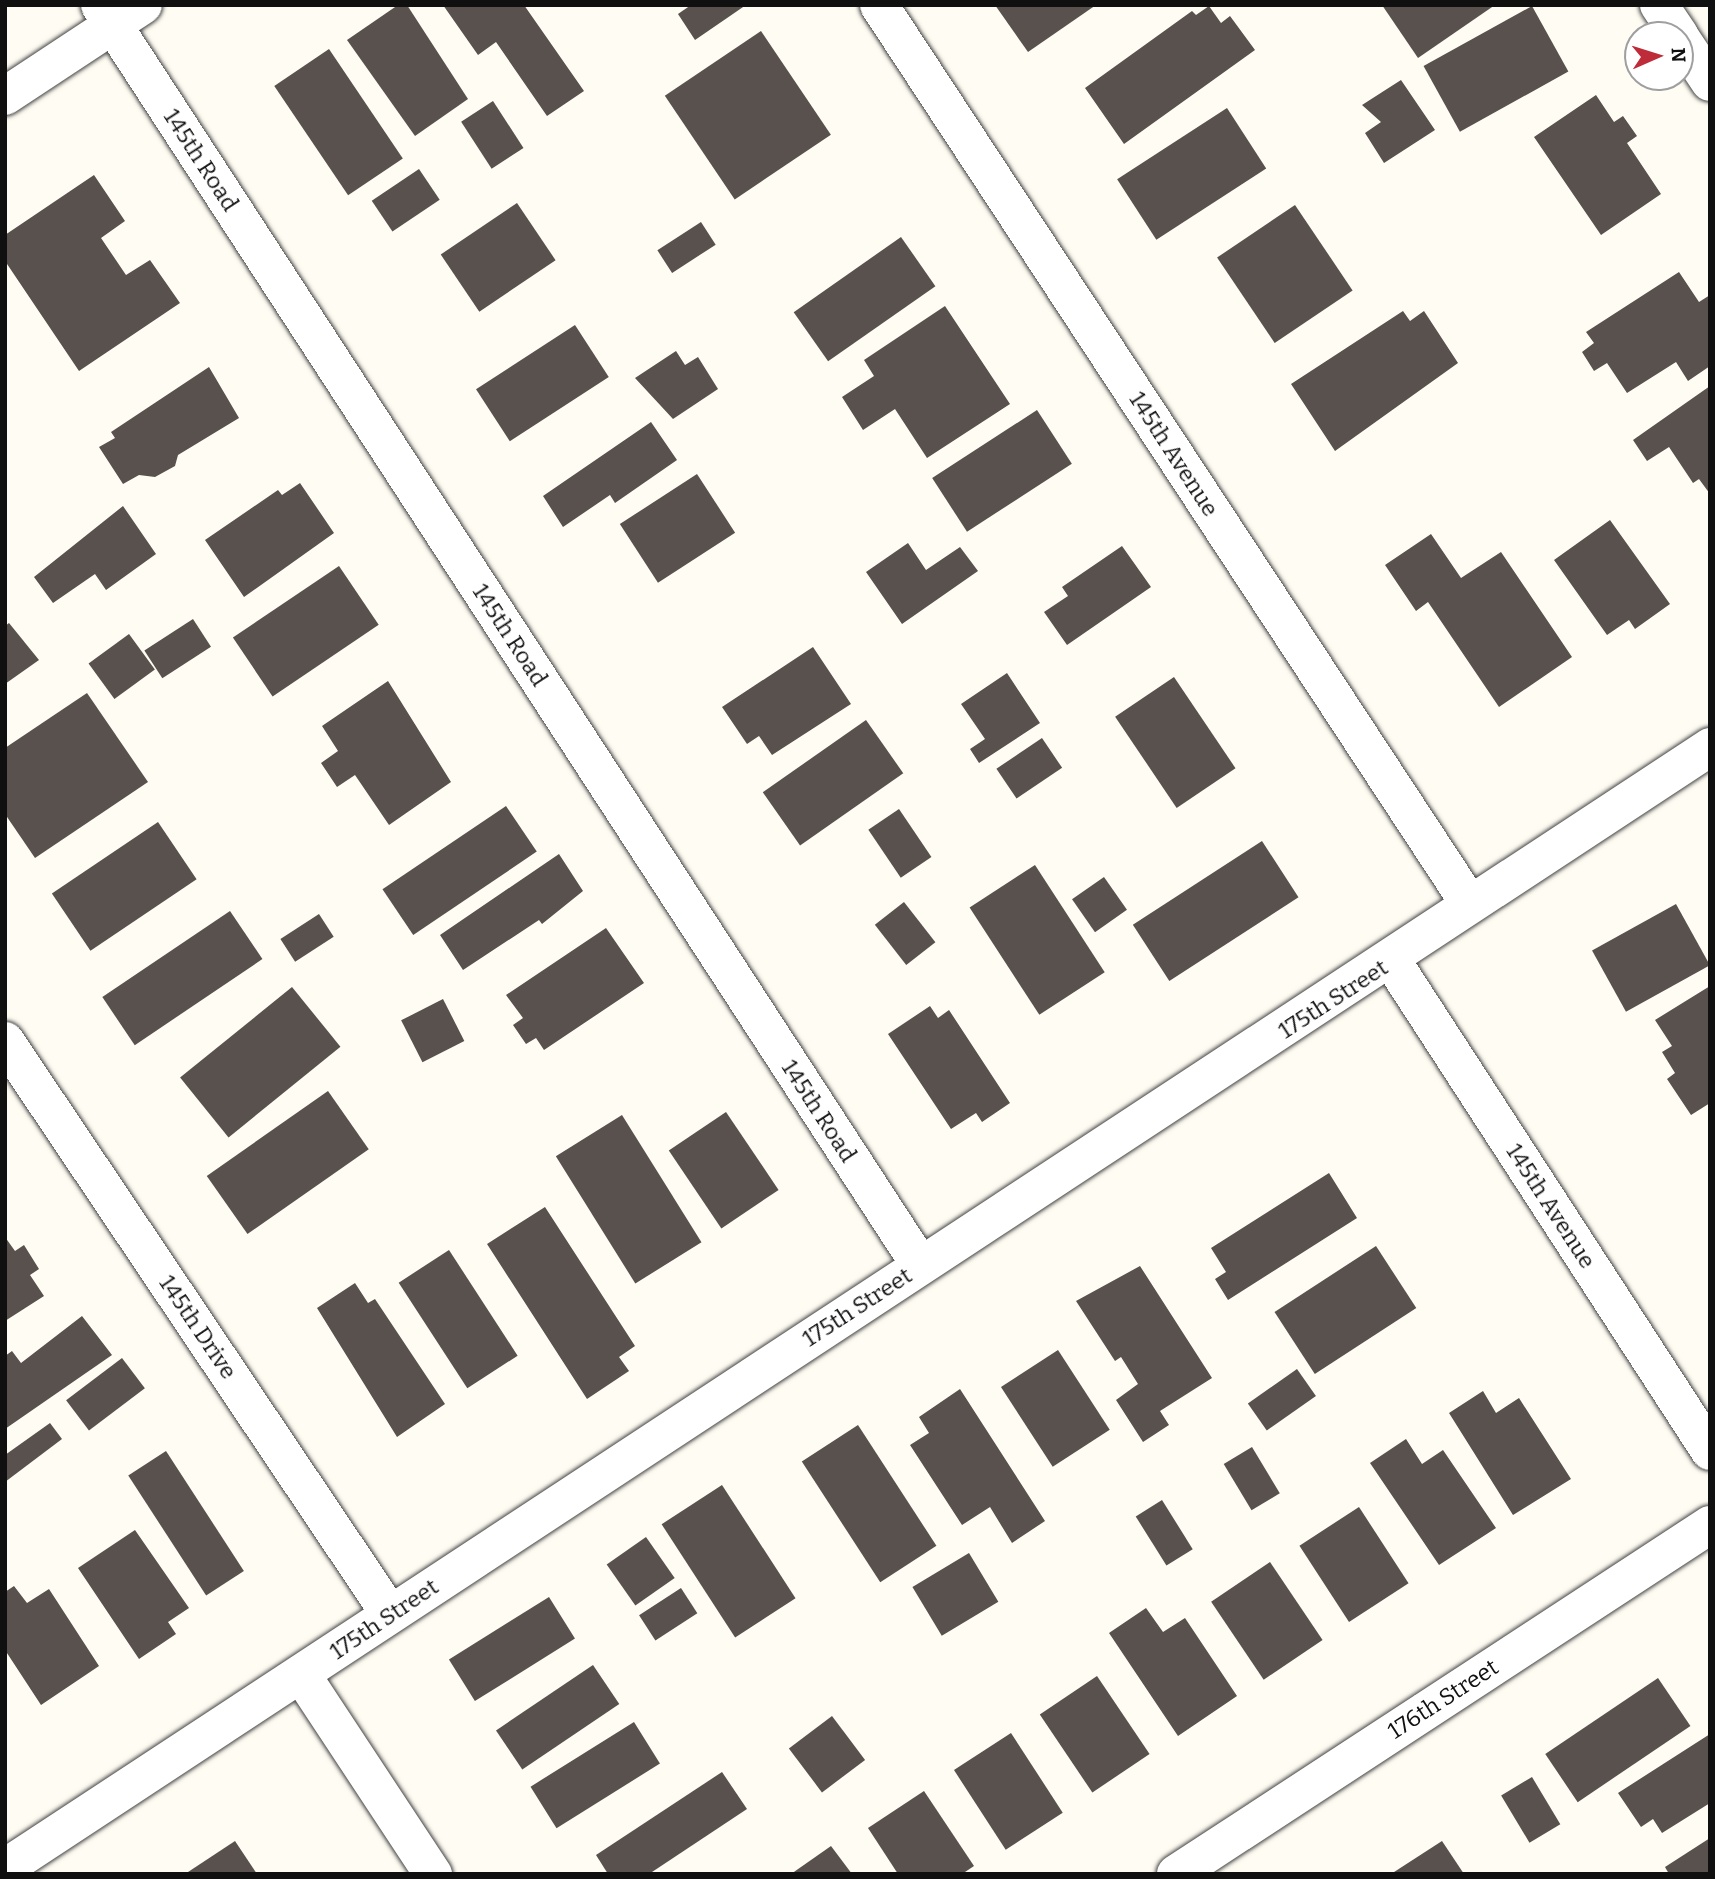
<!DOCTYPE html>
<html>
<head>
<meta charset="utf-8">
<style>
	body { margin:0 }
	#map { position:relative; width:1715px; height:1879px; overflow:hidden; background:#fffcf3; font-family:Bitter,serif }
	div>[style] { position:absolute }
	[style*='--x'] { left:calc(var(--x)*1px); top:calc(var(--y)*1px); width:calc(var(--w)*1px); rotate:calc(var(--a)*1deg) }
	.building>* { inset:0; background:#58514d; transform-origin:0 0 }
	.roads { filter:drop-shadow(0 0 2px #434343) drop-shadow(0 0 2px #434343) }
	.minor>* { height:38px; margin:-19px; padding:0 19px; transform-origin:19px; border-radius:19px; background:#fff }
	span { translate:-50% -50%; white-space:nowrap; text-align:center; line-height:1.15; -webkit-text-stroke:7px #fff; paint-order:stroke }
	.street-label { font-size:23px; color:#101010 }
	.frame { position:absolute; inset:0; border:7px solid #101010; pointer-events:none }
	.north { position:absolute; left:1624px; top:21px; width:70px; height:70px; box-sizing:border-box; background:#fff; border:2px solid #9f9f9f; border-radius:50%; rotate:87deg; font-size:19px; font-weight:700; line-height:28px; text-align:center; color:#101010 }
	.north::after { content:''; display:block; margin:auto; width:24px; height:32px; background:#bd2c38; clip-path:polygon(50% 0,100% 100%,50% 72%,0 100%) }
</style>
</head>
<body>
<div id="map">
	<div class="building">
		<i style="clip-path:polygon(398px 5px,407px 5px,468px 99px,415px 136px,347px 40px)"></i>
		<i style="clip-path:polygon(443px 5px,524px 5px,584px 91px,547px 116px,496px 42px,478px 55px)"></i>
		<i style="clip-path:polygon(691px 5px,746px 5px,695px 40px,678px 14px)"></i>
		<i style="clip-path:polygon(995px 5px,1096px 5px,1028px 52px)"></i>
		<i style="clip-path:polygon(1382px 5px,1495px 5px,1418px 58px)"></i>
		<i style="clip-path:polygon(1209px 6px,1221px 23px,1230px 16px,1255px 50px,1124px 144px,1085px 88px,1192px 11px,1196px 15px)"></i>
		<i style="left:1532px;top:6px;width:75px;height:124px;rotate:61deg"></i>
		<i style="left:761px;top:31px;width:125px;height:116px;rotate:56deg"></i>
		<i style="left:329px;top:49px;width:132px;height:66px;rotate:56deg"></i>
		<i style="clip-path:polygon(1401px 80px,1435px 130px,1384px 163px,1365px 133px,1381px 122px,1362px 105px)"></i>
		<i style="clip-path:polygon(1596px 95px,1614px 122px,1623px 116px,1637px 136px,1627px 143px,1661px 194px,1601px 235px,1534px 137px)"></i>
		<i style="left:493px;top:101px;width:56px;height:38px;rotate:57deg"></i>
		<i style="left:1227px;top:108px;width:72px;height:131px;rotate:57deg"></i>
		<i style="left:419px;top:169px;width:37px;height:57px;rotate:56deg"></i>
		<i style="clip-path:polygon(94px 175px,125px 221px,101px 238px,126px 275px,150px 260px,180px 303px,79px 371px,5px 261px,5px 235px)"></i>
		<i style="left:517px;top:203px;width:69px;height:92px;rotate:56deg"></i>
		<i style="left:1295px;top:205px;width:103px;height:94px;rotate:56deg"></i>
		<i style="left:701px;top:222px;width:27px;height:52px;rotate:57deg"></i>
		<i style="left:901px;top:237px;width:60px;height:131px;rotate:55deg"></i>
		<i style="clip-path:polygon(1679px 272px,1699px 302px,1710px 295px,1710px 366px,1688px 381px,1676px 362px,1627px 393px,1607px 363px,1594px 371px,1582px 352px,1594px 343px,1586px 332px)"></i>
		<i style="clip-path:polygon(945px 306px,1010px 404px,927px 458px,895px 409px,863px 430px,842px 397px,874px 376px,864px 360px)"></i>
		<i style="clip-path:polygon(1403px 311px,1410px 321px,1424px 311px,1458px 363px,1335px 451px,1291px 384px)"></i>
		<i style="left:575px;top:325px;width:62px;height:118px;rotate:57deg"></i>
		<i style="clip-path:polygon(676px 351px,685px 365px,698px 357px,718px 389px,673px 419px,635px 378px)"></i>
		<i style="clip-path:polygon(209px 367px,239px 418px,178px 455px,175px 466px,155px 477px,139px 475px,123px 484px,99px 447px,115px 438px,111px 432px)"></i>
		<i style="clip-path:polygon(1710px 386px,1710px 494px,1699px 479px,1693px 483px,1669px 447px,1647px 461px,1633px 440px)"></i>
		<i style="left:1037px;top:410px;width:64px;height:125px;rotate:57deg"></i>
		<i style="clip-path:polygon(651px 422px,677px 460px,615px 503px,610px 495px,563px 527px,543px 496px)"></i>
		<i style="left:697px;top:474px;width:70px;height:92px;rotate:57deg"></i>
		<i style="clip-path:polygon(300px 483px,334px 533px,244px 597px,205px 540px,278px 490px,282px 495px)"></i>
		<i style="clip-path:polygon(123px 506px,156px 554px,106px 590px,95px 574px,53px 603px,34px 577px)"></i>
		<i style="clip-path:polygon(1610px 520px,1670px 604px,1635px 629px,1629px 620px,1607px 635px,1554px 560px)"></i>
		<i style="clip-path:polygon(1431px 534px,1461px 578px,1501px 552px,1572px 657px,1499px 707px,1428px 602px,1416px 611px,1385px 565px)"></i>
		<i style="clip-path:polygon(908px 543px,926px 570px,960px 547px,978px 571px,902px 624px,866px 572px)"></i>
		<i style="clip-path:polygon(1122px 546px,1151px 587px,1067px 645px,1044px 612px,1068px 596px,1062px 587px)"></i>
		<i style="left:339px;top:566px;width:71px;height:128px;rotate:56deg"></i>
		<i style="left:193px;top:619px;width:33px;height:58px;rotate:57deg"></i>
		<i style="clip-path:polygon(9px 623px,39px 660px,5px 684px,5px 626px)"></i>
		<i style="left:129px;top:634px;width:44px;height:50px;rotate:54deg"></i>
		<i style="clip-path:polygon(813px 647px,851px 704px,772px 755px,759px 736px,747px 744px,722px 707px)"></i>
		<i style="clip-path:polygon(1007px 673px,1040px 723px,979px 763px,970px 749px,985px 739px,961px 704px)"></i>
		<i style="left:1174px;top:677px;width:110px;height:71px;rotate:56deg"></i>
		<i style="clip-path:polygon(388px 681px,451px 782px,389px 825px,355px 775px,337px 787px,321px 763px,338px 751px,322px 726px)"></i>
		<i style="clip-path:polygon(87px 693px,148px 782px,35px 858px,5px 814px,5px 748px)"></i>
		<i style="left:866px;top:720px;width:65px;height:126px;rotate:55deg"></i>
		<i style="left:1042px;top:738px;width:36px;height:55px;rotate:56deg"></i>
		<i style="left:506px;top:806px;width:55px;height:149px;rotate:56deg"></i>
		<i style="left:899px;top:809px;width:58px;height:37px;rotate:56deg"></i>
		<i style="left:158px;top:822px;width:69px;height:128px;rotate:56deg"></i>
		<i style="left:1262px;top:841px;width:67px;height:154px;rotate:57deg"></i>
		<i style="clip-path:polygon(559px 854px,583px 891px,542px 924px,539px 920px,463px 970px,440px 935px)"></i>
		<i style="left:1035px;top:865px;width:128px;height:78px;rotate:57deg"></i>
		<i style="left:1104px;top:877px;width:40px;height:39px;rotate:55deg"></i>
		<i style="left:904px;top:902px;width:51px;height:37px;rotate:52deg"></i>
		<i style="left:1676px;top:904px;width:70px;height:96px;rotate:61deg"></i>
		<i style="left:230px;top:911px;width:58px;height:154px;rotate:56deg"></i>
		<i style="left:319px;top:914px;width:27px;height:46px;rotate:57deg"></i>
		<i style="clip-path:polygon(606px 928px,644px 983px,544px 1050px,536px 1038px,526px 1044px,513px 1025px,523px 1018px,506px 995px)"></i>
		<i style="clip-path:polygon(1710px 986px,1710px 1103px,1691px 1115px,1667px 1079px,1675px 1073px,1662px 1052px,1672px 1046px,1655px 1020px)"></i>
		<i style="left:292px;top:987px;width:77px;height:144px;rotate:51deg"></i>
		<i style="left:443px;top:999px;width:47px;height:47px;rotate:63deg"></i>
		<i style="clip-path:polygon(930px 1006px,938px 1018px,949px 1010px,1010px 1103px,982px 1122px,976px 1113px,951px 1129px,888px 1034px)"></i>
		<i style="left:328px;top:1091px;width:71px;height:148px;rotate:55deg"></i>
		<i style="left:726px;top:1112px;width:94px;height:69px;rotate:56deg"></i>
		<i style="left:622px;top:1115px;width:150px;height:78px;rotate:58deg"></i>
		<i style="clip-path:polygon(1329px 1173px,1357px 1218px,1228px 1300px,1215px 1279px,1226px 1272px,1211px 1248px)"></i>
		<i style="clip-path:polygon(545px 1207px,635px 1346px,619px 1357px,629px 1371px,587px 1399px,487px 1244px)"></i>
		<i style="clip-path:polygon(5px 1237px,15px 1251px,24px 1245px,39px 1269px,30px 1275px,44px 1296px,5px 1321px)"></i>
		<i style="left:1376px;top:1246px;width:74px;height:121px;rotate:57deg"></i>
		<i style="left:449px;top:1250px;width:126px;height:60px;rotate:57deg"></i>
		<i style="clip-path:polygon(1140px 1266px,1212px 1378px,1160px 1411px,1169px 1425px,1143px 1442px,1116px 1400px,1138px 1384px,1121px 1357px,1115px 1361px,1076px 1301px)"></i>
		<i style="clip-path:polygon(355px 1283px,368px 1303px,375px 1299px,445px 1404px,397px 1437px,317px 1308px)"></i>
		<i style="clip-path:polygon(82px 1316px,112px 1355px,5px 1429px,5px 1356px,12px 1351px,21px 1363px)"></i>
		<i style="left:1058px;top:1350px;width:95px;height:68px;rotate:57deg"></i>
		<i style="left:122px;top:1358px;width:38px;height:70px;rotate:53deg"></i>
		<i style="left:1297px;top:1369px;width:33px;height:60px;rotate:55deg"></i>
		<i style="clip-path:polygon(960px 1389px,1045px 1521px,1012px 1543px,990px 1507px,962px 1525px,910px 1445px,929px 1433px,919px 1417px)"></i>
		<i style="clip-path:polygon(1483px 1391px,1496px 1413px,1519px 1398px,1571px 1479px,1513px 1515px,1449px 1413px)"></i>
		<i style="clip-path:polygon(50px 1423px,62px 1439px,5px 1482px,5px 1455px)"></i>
		<i style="left:858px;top:1425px;width:144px;height:67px;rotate:57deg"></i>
		<i style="clip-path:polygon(1406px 1439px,1422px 1464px,1443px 1450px,1496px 1528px,1439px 1565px,1370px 1463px)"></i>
		<i style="left:1252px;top:1447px;width:54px;height:33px;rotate:59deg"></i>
		<i style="left:166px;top:1451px;width:143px;height:45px;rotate:57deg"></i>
		<i style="left:722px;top:1485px;width:135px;height:72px;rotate:57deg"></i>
		<i style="left:1162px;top:1500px;width:58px;height:31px;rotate:58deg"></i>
		<i style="left:1359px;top:1507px;width:91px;height:71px;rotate:57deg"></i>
		<i style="clip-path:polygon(135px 1530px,189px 1608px,168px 1622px,176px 1634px,139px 1659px,78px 1568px)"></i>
		<i style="left:646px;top:1537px;width:50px;height:48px;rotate:55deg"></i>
		<i style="left:969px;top:1553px;width:57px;height:66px;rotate:59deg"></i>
		<i style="left:1270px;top:1562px;width:94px;height:71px;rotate:56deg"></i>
		<i style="clip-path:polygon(14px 1586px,27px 1603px,49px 1589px,99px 1666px,41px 1705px,5px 1650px,5px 1592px)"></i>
		<i style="left:681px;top:1588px;width:30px;height:50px;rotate:57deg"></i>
		<i style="left:549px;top:1597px;width:49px;height:118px;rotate:58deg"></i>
		<i style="clip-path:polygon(1146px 1608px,1163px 1632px,1185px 1618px,1237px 1696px,1178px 1736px,1109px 1633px)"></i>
		<i style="left:593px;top:1665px;width:47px;height:117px;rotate:56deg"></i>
		<i style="left:1097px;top:1676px;width:94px;height:69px;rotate:56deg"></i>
		<i style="left:1658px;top:1678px;width:58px;height:136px;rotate:56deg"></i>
		<i style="left:832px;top:1716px;width:55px;height:54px;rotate:53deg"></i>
		<i style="left:634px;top:1722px;width:49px;height:122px;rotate:58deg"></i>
		<i style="left:1011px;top:1733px;width:95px;height:68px;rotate:57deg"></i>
		<i style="clip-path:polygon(1710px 1734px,1710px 1803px,1662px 1833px,1653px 1819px,1641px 1827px,1618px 1793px)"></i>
		<i style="clip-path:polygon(722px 1772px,747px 1809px,649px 1874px,608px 1874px,596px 1855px)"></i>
		<i style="left:1532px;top:1777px;width:55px;height:36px;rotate:59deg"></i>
		<i style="clip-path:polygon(924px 1791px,974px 1866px,962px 1874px,898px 1874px,868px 1828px)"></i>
		<i style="clip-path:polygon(1710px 1838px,1710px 1874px,1669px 1874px,1665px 1867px)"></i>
		<i style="clip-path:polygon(235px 1841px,257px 1874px,185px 1874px)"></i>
		<i style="clip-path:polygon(1442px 1841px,1464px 1874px,1391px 1874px)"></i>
		<i style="clip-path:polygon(831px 1846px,852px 1874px,791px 1874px)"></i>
	</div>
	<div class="roads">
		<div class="minor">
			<i style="--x:100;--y:5;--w:1503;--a:56.94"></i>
			<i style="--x:879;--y:5;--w:1074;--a:56.69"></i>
			<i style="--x:1659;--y:5;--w:36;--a:56"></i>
			<i style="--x:1680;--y:37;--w:54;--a:56.3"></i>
			<i style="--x:5;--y:96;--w:165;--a:-33.4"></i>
			<i style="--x:1392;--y:961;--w:584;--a:57.02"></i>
			<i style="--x:5;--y:1041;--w:690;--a:56.1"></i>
			<i style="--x:301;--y:1674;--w:240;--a:56.6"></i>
			<i style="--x:5;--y:1868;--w:2041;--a:-33.32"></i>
			<i style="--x:1176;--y:1874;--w:638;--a:-33.17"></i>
		</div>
	</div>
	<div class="street-label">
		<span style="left:201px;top:160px;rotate:57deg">145th Road</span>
		<span style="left:1174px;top:454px;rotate:57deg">145th Avenue</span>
		<span style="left:510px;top:635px;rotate:57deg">145th Road</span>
		<span style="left:1333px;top:999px;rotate:-33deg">175th Street</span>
		<span style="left:819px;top:1111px;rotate:57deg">145th Road</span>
		<span style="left:1551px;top:1206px;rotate:57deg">145th Avenue</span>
		<span style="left:857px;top:1307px;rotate:-33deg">175th Street</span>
		<span style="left:198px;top:1327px;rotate:56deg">145th Drive</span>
		<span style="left:384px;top:1619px;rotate:-34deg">175th Street</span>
		<span style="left:1443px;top:1699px;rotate:-33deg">176th Street</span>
	</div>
	<div class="frame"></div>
	<div class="north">N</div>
</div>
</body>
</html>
